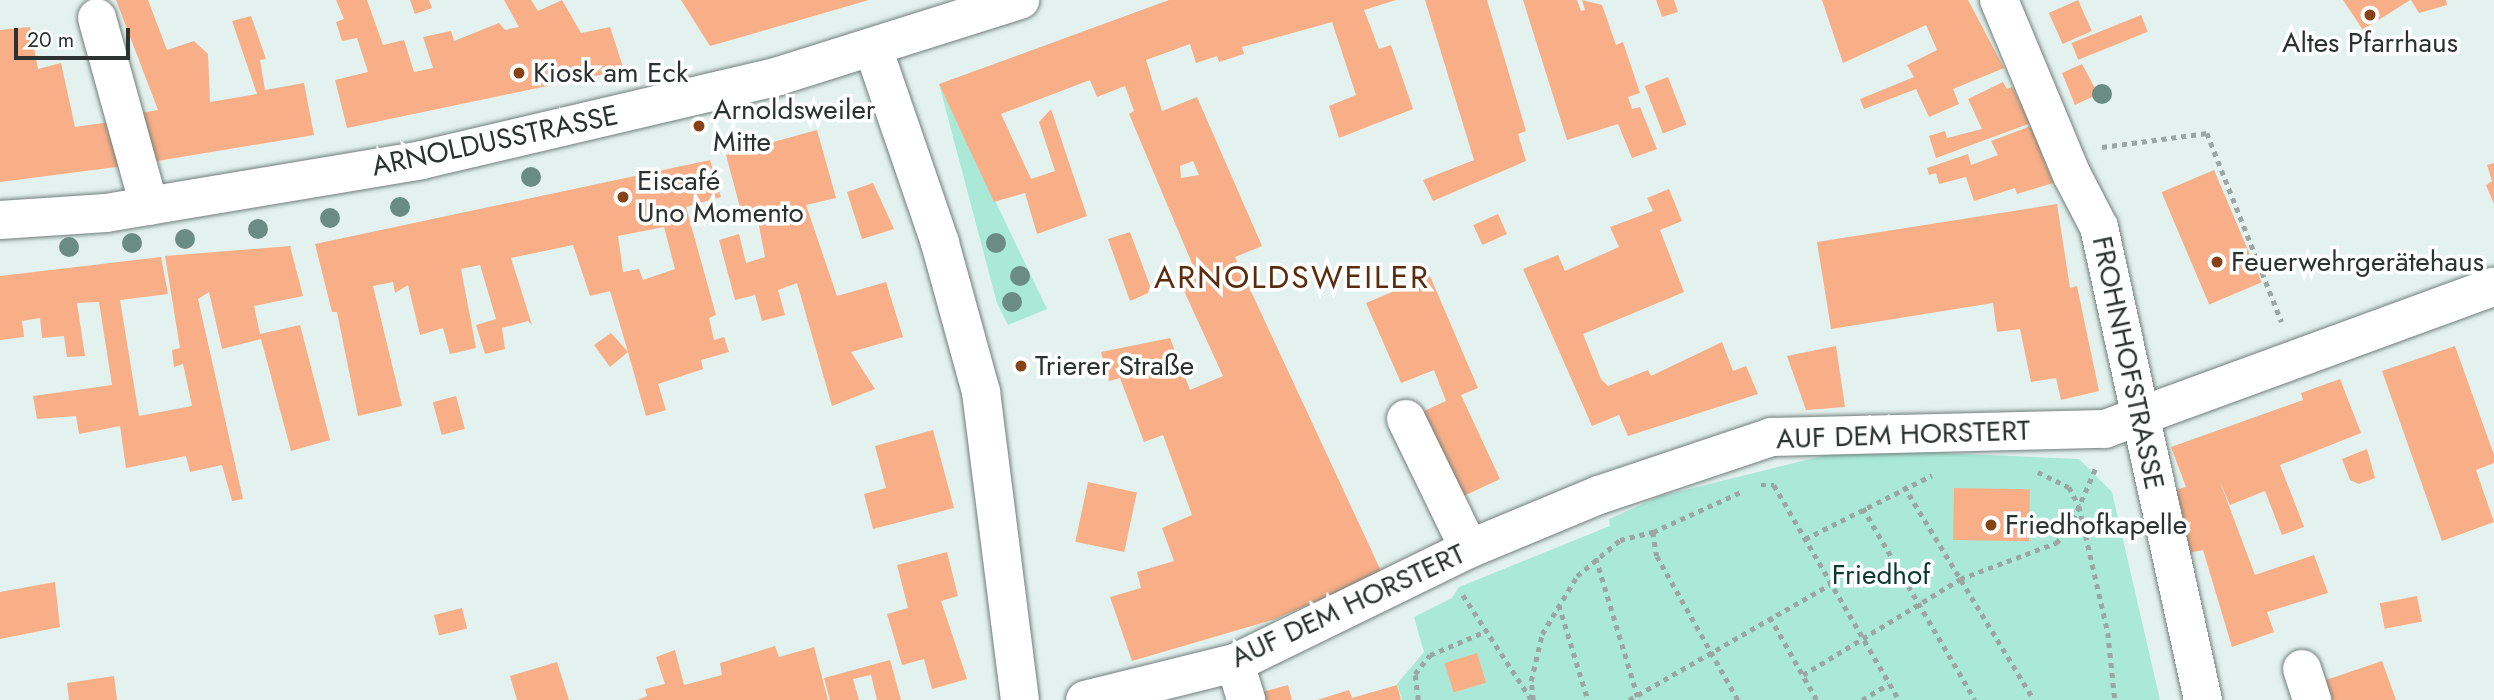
<!DOCTYPE html>
<html>
<head>
<meta charset="utf-8">
<style>
	body { margin:0 }
	#map { position:relative; width:2494px; height:700px; overflow:hidden; background:#e3f2ee; font-family:Jost,sans-serif }
	div>[style] { position:absolute }
	[style*='--x'] { left:calc(var(--x)*1px); top:calc(var(--y)*1px); width:calc(var(--w)*1px); rotate:calc(var(--a)*1deg) }
	.green>* { inset:0; background:#aae9d8 }
	.building>* { inset:0; background:#f8af87; transform-origin:0 0 }
	.path>* { height:4.5px; margin-top:-2.25px; transform-origin:0; background:repeating-linear-gradient(90deg,#9ca7a4 0 5px,transparent 0 10px) }
	.roads { filter:drop-shadow(0 0 2px #717e7a) drop-shadow(0 0 2px #717e7a) }
	.minor>* { height:38px; margin:-19px; padding:0 19px; transform-origin:19px; border-radius:19px; background:#fff }
	.major>* { height:38px; margin:-19px; padding:0 19px; transform-origin:19px; border-radius:19px; background:#fff }
	.trees>* { width:20px; height:20px; margin:-10px; border-radius:50%; background:#6b8c85 }
	.dots>* { width:19px; height:19px; translate:-50% -50%; box-sizing:border-box; border:4px solid #fff; border-radius:50% }
	span { translate:-50% -50%; white-space:nowrap; text-align:center; line-height:1.15; -webkit-text-stroke:7px #fff; paint-order:stroke }
	.poi-label { font-size:28px; color:#2c3230 }
	.left { translate:0 -50%; text-align:left }
	.street-label { font-size:28px; color:#2c3230 }
	.park-label { font-size:28px; color:#09392f }
	.quarter-label { font-size:32px; color:#5a2c0d; letter-spacing:2px }
	.scale { position:absolute; left:14px; top:28px; width:116px; height:32px; box-sizing:border-box; border:4px solid #2c3230; border-top:0; padding-left:9px; font-size:21px; line-height:24px; white-space:nowrap; color:#2c3230; -webkit-text-stroke:5px #fff; paint-order:stroke }
</style>
</head>
<body>
<div id="map">
	<div class="green">
		<i style="clip-path:polygon(939px 84px,1047px 309px,1008px 325px,997px 303px)"></i>
		<i style="clip-path:polygon(1851px 449px,2079px 459px,2112px 492px,2160px 700px,1402px 700px,1397px 684px,1424px 652px,1414px 617px,1452px 598px,1459px 587px,1610px 526px,1609px 519px,1661px 496px)"></i>
	</div>
	<div class="building">
		<i style="clip-path:polygon(116px 0,148px 0,167px 50px,194px 41px,208px 54px,210px 102px,257px 94px,232px 21px,251px 16px,266px 59px,260px 60px,265px 90px,304px 83px,314px 135px,151px 162px,141px 113px,158px 110px)"></i>
		<i style="clip-path:polygon(336px 0,367px 0,383px 45px,404px 40px,414px 72px,433px 68px,423px 37px,451px 31px,454px 41px,499px 23px,505px 30px,519px 27px,504px 0,531px 0,538px 11px,562px 0,581px 33px,610px 27px,624px 70px,347px 128px,335px 80px,368px 72px,357px 38px,342px 41px,336px 22px,344px 19px)"></i>
		<i style="clip-path:polygon(410px 0,429px 0,432px 8px,415px 14px)"></i>
		<i style="clip-path:polygon(681px 0,869px 0,710px 46px)"></i>
		<i style="clip-path:polygon(evenodd,1169px 0,1396px 0,1364px 10px,1379px 49px,1391px 45px,1413px 109px,1339px 138px,1329px 106px,1356px 95px,1332px 22px,1242px 47px,1244px 54px,1219px 62px,1217px 56px,1196px 63px,1190px 44px,1146px 60px,1162px 111px,1197px 97px,1262px 246px,1235px 257px,1382px 573px,1275px 619px,1132px 661px,1110px 597px,1141px 588px,1137px 572px,1174px 561px,1162px 528px,1192px 515px,1163px 435px,1144px 442px,1120px 378px,1109px 381px,1101px 352px,1170px 338px,1190px 390px,1223px 376px,1179px 280px,1196px 273px,1129px 114px,1134px 111px,1125px 86px,1097px 97px,1090px 80px,1001px 114px,1031px 179px,1055px 171px,1039px 122px,1051px 109px,1087px 216px,1037px 234px,1025px 193px,994px 202px,939px 84px,1169px 0,1193px 161px,1199px 175px,1181px 178px,1180px 166px,1193px 161px)"></i>
		<i style="clip-path:polygon(1425px 0,1487px 0,1526px 131px,1518px 134px,1526px 161px,1433px 201px,1423px 180px,1474px 160px)"></i>
		<i style="clip-path:polygon(1523px 0,1577px 0,1581px 11px,1585px 10px,1582px 0,1602px 5px,1616px 45px,1623px 42px,1640px 93px,1628px 97px,1632px 109px,1640px 107px,1657px 149px,1632px 158px,1618px 124px,1567px 140px)"></i>
		<i style="clip-path:polygon(1656px 0,1674px 0,1678px 12px,1662px 17px)"></i>
		<i style="clip-path:polygon(1822px 0,1968px 0,2004px 68px,1953px 89px,1959px 104px,1929px 117px,1916px 89px,1864px 109px,1860px 99px,1914px 77px,1907px 65px,1937px 50px,1926px 25px,1843px 63px)"></i>
		<i style="left:2078px;top:0;width:34px;height:32px;rotate:66deg"></i>
		<i style="clip-path:polygon(2343px 0,2410px 0,2363px 30px)"></i>
		<i style="clip-path:polygon(2411px 0,2446px 0,2447px 5px,2419px 13px)"></i>
		<i style="left:2141px;top:15px;width:18px;height:75px;rotate:68deg"></i>
		<i style="clip-path:polygon(30px 27px,38px 69px,61px 63px,75px 127px,117px 121px,132px 165px,0 182px,0 30px)"></i>
		<i style="clip-path:polygon(2082px 64px,2098px 94px,2075px 105px,2062px 73px)"></i>
		<i style="left:1668px;top:77px;width:51px;height:25px;rotate:69deg"></i>
		<i style="clip-path:polygon(2003px 82px,2007px 89px,2012px 87px,2031px 123px,1936px 158px,1929px 136px,1945px 131px,1947px 138px,1982px 129px,1968px 99px)"></i>
		<i style="clip-path:polygon(2031px 126px,2053px 183px,2017px 194px,2015px 188px,1974px 201px,1966px 177px,1939px 184px,1936px 173px,1929px 175px,1927px 168px,1968px 154px,1971px 165px,1998px 155px,1991px 141px)"></i>
		<i style="clip-path:polygon(817px 130px,836px 198px,806px 205px,837px 296px,886px 282px,903px 337px,851px 352px,875px 389px,832px 406px,797px 283px,778px 290px,785px 315px,762px 321px,755px 295px,735px 300px,719px 240px,739px 234px,746px 263px,765px 257px,756px 210px,742px 215px,726px 155px)"></i>
		<i style="clip-path:polygon(evenodd,710px 160px,721px 197px,686px 207px,716px 315px,709px 318px,714px 340px,724px 337px,729px 352px,701px 360px,703px 369px,658px 384px,666px 410px,646px 416px,628px 352px,610px 367px,594px 345px,611px 333px,628px 352px,610px 291px,590px 296px,573px 245px,511px 258px,532px 325px,528px 321px,502px 328px,505px 349px,485px 354px,476px 325px,496px 319px,480px 265px,461px 269px,476px 348px,450px 354px,443px 328px,420px 335px,408px 285px,395px 293px,393px 282px,373px 286px,402px 406px,358px 416px,337px 312px,332px 312px,315px 244px,710px 160px,664px 227px,675px 269px,643px 280px,639px 269px,623px 272px,618px 236px,664px 227px)"></i>
		<i style="clip-path:polygon(2494px 163px,2494px 204px,2486px 185px,2492px 181px,2487px 165px)"></i>
		<i style="left:2214px;top:170px;width:122px;height:57px;rotate:67deg"></i>
		<i style="clip-path:polygon(873px 183px,894px 229px,862px 239px,847px 192px)"></i>
		<i style="clip-path:polygon(1669px 189px,1682px 221px,1660px 230px,1684px 292px,1583px 334px,1601px 379px,1608px 386px,1648px 370px,1651px 376px,1722px 342px,1733px 371px,1746px 366px,1758px 394px,1628px 436px,1619px 415px,1592px 426px,1523px 269px,1558px 255px,1565px 271px,1619px 247px,1610px 227px,1653px 211px,1647px 198px)"></i>
		<i style="clip-path:polygon(2057px 204px,2070px 288px,2077px 286px,2099px 391px,2061px 400px,2056px 378px,2031px 382px,2020px 329px,1997px 332px,1993px 303px,1831px 329px,1817px 242px)"></i>
		<i style="left:1498px;top:214px;width:22px;height:27px;rotate:66deg"></i>
		<i style="clip-path:polygon(1130px 232px,1150px 286px,1148px 293px,1130px 301px,1108px 239px)"></i>
		<i style="clip-path:polygon(290px 246px,303px 296px,254px 306px,260px 334px,300px 325px,330px 440px,291px 451px,261px 339px,222px 349px,209px 292px,198px 299px,243px 499px,232px 501px,222px 465px,190px 472px,186px 456px,126px 468px,120px 426px,79px 434px,76px 416px,37px 419px,33px 396px,112px 385px,99px 302px,77px 303px,85px 356px,67px 357px,64px 336px,42px 338px,40px 318px,22px 321px,24px 337px,0 340px,0 276px,161px 257px,168px 294px,120px 300px,139px 416px,192px 406px,183px 364px,174px 367px,172px 350px,180px 348px,165px 256px)"></i>
		<i style="clip-path:polygon(1430px 276px,1478px 388px,1461px 395px,1500px 479px,1453px 501px,1415px 415px,1446px 401px,1434px 370px,1401px 383px,1366px 303px)"></i>
		<i style="clip-path:polygon(1836px 346px,1845px 407px,1806px 410px,1787px 356px)"></i>
		<i style="clip-path:polygon(2455px 346px,2494px 455px,2494px 463px,2476px 470px,2494px 522px,2442px 541px,2382px 371px)"></i>
		<i style="clip-path:polygon(2340px 379px,2361px 433px,2280px 465px,2304px 527px,2282px 535px,2265px 491px,2230px 505px,2220px 482px,2255px 575px,2314px 555px,2328px 593px,2267px 612px,2274px 632px,2232px 647px,2203px 550px,2189px 553px,2175px 490px,2186px 487px,2171px 447px,2303px 400px,2301px 393px)"></i>
		<i style="left:456px;top:396px;width:34px;height:24px;rotate:75deg"></i>
		<i style="clip-path:polygon(933px 430px,954px 508px,873px 529px,864px 494px,886px 488px,875px 446px)"></i>
		<i style="clip-path:polygon(2367px 449px,2375px 478px,2359px 484px,2350px 480px,2342px 459px)"></i>
		<i style="left:1088px;top:482px;width:50px;height:61px;rotate:12deg"></i>
		<i style="left:1954px;top:488px;width:76px;height:52px;rotate:1deg"></i>
		<i style="clip-path:polygon(947px 552px,958px 596px,941px 601px,967px 679px,932px 689px,924px 659px,902px 665px,887px 614px,908px 608px,897px 565px)"></i>
		<i style="clip-path:polygon(55px 582px,60px 627px,0 639px,0 592px)"></i>
		<i style="left:2417px;top:596px;width:26px;height:38px;rotate:79deg"></i>
		<i style="left:462px;top:608px;width:21px;height:29px;rotate:76deg"></i>
		<i style="clip-path:polygon(775px 646px,779px 657px,814px 647px,828px 700px,637px 700px,647px 696px,645px 689px,665px 684px,656px 657px,675px 650px,684px 685px,722px 675px,720px 663px)"></i>
		<i style="left:1477px;top:653px;width:31px;height:34px;rotate:73deg"></i>
		<i style="clip-path:polygon(890px 660px,901px 700px,877px 700px,871px 675px,853px 679px,859px 700px,830px 700px,824px 678px)"></i>
		<i style="clip-path:polygon(2382px 661px,2396px 700px,2326px 700px,2320px 682px)"></i>
		<i style="clip-path:polygon(557px 662px,569px 700px,517px 700px,510px 676px)"></i>
		<i style="clip-path:polygon(114px 676px,117px 700px,69px 700px,67px 683px)"></i>
		<i style="clip-path:polygon(1288px 685px,1292px 700px,1257px 700px,1255px 694px)"></i>
		<i style="clip-path:polygon(1397px 685px,1401px 700px,1317px 700px,1349px 690px,1352px 698px)"></i>
	</div>
	<div class="path">
		<i style="--x:2102;--y:147;--w:106;--a:-7.6"></i>
		<i style="--x:2207;--y:133;--w:203;--a:68.4"></i>
		<i style="--x:2038;--y:472;--w:34;--a:26"></i>
		<i style="--x:2069;--y:487;--w:21;--a:62"></i>
		<i style="--x:2079;--y:506;--w:130;--a:77.1"></i>
		<i style="--x:2108;--y:633;--w:67;--a:84"></i>
		<i style="--x:1761;--y:485;--w:13;--a:0"></i>
		<i style="--x:1774;--y:485;--w:249;--a:59.8"></i>
		<i style="--x:1904;--y:486;--w:250;--a:58.7"></i>
		<i style="--x:1863;--y:508;--w:222;--a:59.7"></i>
		<i style="--x:1653;--y:532;--w:24;--a:81"></i>
		<i style="--x:1657;--y:556;--w:165;--a:60.6"></i>
		<i style="--x:1805;--y:539;--w:142;--a:-26.7"></i>
		<i style="--x:1596;--y:558;--w:148;--a:73.2"></i>
		<i style="--x:1463;--y:595;--w:124;--a:56.8"></i>
		<i style="--x:1559;--y:605;--w:99;--a:73"></i>
		<i style="--x:1770;--y:617;--w:95;--a:60.5"></i>
		<i style="--x:1803;--y:675;--w:184;--a:-31.4"></i>
		<i style="--x:1960;--y:579;--w:103;--a:-20.6"></i>
		<i style="--x:2056;--y:543;--w:19;--a:-47"></i>
		<i style="--x:2069;--y:529;--w:68;--a:-66.5"></i>
		<i style="--x:1418;--y:700;--w:26;--a:-97"></i>
		<i style="--x:1415;--y:674;--w:24;--a:-52"></i>
		<i style="--x:1430;--y:655;--w:59;--a:-23.1"></i>
		<i style="--x:1533;--y:700;--w:19;--a:-96"></i>
		<i style="--x:1531;--y:681;--w:48;--a:-76.8"></i>
		<i style="--x:1542;--y:634;--w:68;--a:-58.9"></i>
		<i style="--x:1577;--y:576;--w:56;--a:-39.9"></i>
		<i style="--x:1620;--y:540;--w:34;--a:-14"></i>
		<i style="--x:1653;--y:532;--w:99;--a:-24.5"></i>
		<i style="--x:1629;--y:700;--w:233;--a:-29.9"></i>
		<i style="--x:1862;--y:700;--w:31;--a:-31"></i>
	</div>
	<div class="roads">
		<div class="minor">
			<i style="--x:1999;--y:0;--w:190;--a:67.4"></i>
			<i style="--x:2072;--y:175;--w:59;--a:62.6"></i>
			<i style="--x:2099;--y:227;--w:484;--a:77.6"></i>
			<i style="--x:97;--y:18;--w:195;--a:74.5"></i>
			<i style="--x:873;--y:48;--w:206;--a:71"></i>
			<i style="--x:940;--y:243;--w:155;--a:74.6"></i>
			<i style="--x:981;--y:392;--w:310;--a:82.8"></i>
			<i style="--x:1406;--y:419;--w:144;--a:64.1"></i>
			<i style="--x:1235;--y:663;--w:39;--a:73"></i>
			<i style="--x:2302;--y:669;--w:33;--a:72"></i>
			<i style="--x:1085;--y:700;--w:154;--a:-13.9"></i>
			<i style="--x:1235;--y:663;--w:260;--a:-26"></i>
			<i style="--x:1469;--y:549;--w:141;--a:-22.6"></i>
			<i style="--x:1599;--y:495;--w:182;--a:-18.6"></i>
			<i style="--x:1771;--y:437;--w:334;--a:-1.4"></i>
			<i style="--x:2105;--y:429;--w:414;--a:-20.1"></i>
		</div>
		<div class="major">
			<i style="--x:0;--y:220;--w:106;--a:-3.8"></i>
			<i style="--x:106;--y:213;--w:320;--a:-9.5"></i>
			<i style="--x:422;--y:160;--w:367;--a:-13.2"></i>
			<i style="--x:779;--y:76;--w:253;--a:-17.5"></i>
		</div>
	</div>
	<div class="trees">
		<i style="left:2102px;top:94px"></i>
		<i style="left:531px;top:177px"></i>
		<i style="left:400px;top:207px"></i>
		<i style="left:330px;top:218px"></i>
		<i style="left:258px;top:229px"></i>
		<i style="left:185px;top:239px"></i>
		<i style="left:132px;top:243px"></i>
		<i style="left:996px;top:243px"></i>
		<i style="left:69px;top:247px"></i>
		<i style="left:1020px;top:276px"></i>
		<i style="left:1012px;top:302px"></i>
	</div>
	<div class="dots">
		<i style="left:2370px;top:15px;background:#874316"></i>
		<i style="left:519px;top:73px;background:#874316"></i>
		<i style="left:699px;top:126px;background:#874316"></i>
		<i style="left:623px;top:197px;background:#874316"></i>
		<i style="left:2217px;top:262px;background:#874316"></i>
		<i style="left:1021px;top:366px;background:#874316"></i>
		<i style="left:1991px;top:525px;background:#874316"></i>
	</div>
	<div class="poi-label">
		<span style="left:2370px;top:43px">Altes Pfarrhaus</span>
		<span class="left" style="left:533px;top:73px">Kiosk am Eck</span>
		<span class="left" style="left:713px;top:126px">Arnoldsweiler<br>Mitte</span>
		<span class="left" style="left:637px;top:197px">Eiscafé<br>Uno Momento</span>
		<span class="left" style="left:2231px;top:262px">Feuerwehrgerätehaus</span>
		<span class="left" style="left:1035px;top:366px">Trierer Straße</span>
		<span class="left" style="left:2005px;top:525px">Friedhofkapelle</span>
	</div>
	<div class="street-label">
		<span style="left:495px;top:141px;rotate:-12deg">ARNOLDUSSTRASSE</span>
		<span style="left:2128px;top:363px;rotate:78deg">FROHNHOFSTRASSE</span>
		<span style="left:1903px;top:435px;rotate:-2deg">AUF DEM HORSTERT</span>
		<span style="left:1348px;top:606px;rotate:-25deg">AUF DEM HORSTERT</span>
	</div>
	<div class="park-label">
		<span style="left:1881px;top:575px">Friedhof</span>
	</div>
	<div class="quarter-label">
		<span style="left:1292px;top:277px">ARNOLDSWEILER</span>
	</div>
	<div class="scale">20 m</div>
</div>
</body>
</html>
